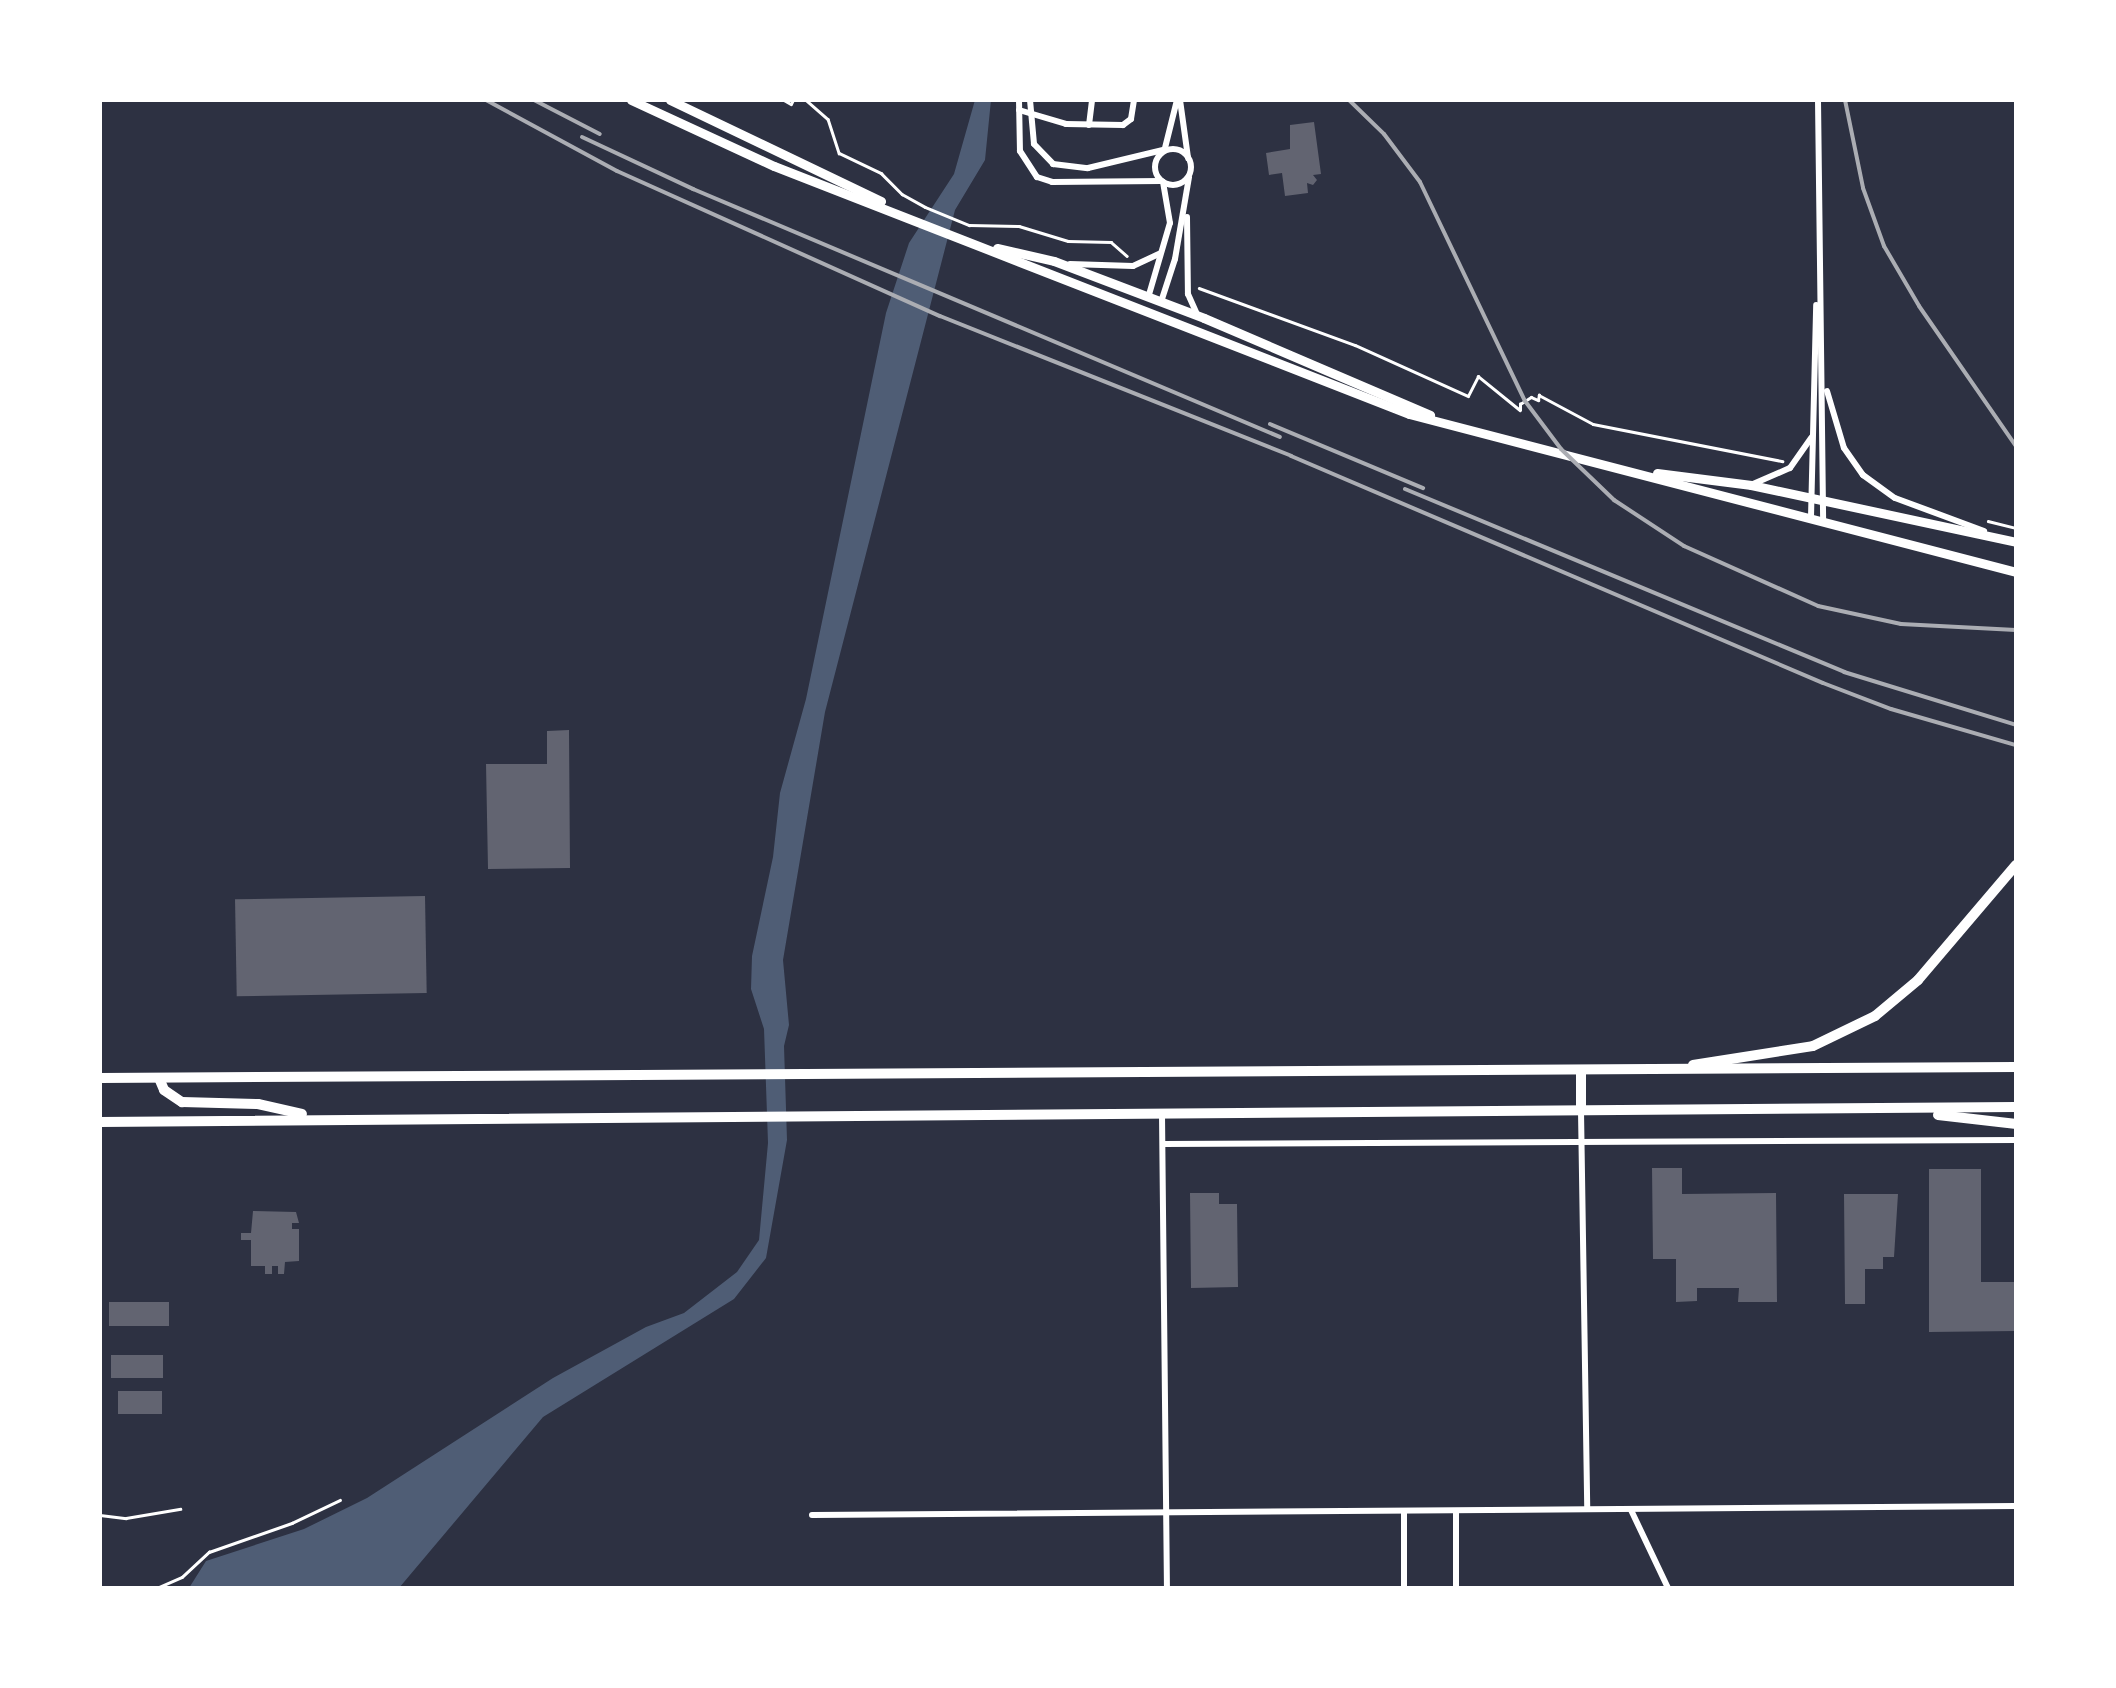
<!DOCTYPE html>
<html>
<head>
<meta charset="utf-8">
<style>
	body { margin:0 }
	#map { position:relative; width:2116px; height:1688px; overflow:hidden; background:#2d3142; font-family:"Varela Round",sans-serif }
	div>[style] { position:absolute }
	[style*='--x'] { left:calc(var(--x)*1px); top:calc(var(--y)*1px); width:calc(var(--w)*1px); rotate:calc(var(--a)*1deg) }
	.water>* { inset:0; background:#4f5d75 }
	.building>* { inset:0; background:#626471; transform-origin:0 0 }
	.path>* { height:2.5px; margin:-1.25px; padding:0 1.25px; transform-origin:1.25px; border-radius:1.25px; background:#fff }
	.service>* { height:2.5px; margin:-1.25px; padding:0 1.25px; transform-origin:1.25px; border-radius:1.25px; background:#fff }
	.minor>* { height:6px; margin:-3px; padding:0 3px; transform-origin:3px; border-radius:3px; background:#fff }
	.minor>.ring { margin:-3px; padding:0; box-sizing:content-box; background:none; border:6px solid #fff; border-radius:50% }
	.secondary>* { height:9px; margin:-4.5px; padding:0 4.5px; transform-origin:4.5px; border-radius:4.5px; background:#fff }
	.trunk>* { height:10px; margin:-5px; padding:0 5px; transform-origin:5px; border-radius:5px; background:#fff }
	.rail>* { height:4px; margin:-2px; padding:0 2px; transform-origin:2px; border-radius:2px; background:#abadb3 }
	span { translate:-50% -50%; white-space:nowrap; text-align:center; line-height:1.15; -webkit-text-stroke:8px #fff; paint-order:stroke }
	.frame { position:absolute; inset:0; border:102px solid #fff; pointer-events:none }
</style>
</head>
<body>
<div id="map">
	<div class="water">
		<i style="clip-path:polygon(975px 100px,991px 100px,985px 160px,955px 210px,825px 712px,783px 960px,789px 1025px,784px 1046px,787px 1140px,766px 1258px,734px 1299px,543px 1417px,399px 1588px,189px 1588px,206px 1561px,304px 1529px,367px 1498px,553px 1378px,646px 1327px,684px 1313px,737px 1272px,759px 1240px,768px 1143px,764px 1029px,751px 989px,752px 956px,773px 857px,780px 793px,806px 699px,886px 313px,909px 243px,954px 174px)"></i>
	</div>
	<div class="building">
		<i style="clip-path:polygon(1314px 122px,1321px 174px,1313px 175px,1317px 180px,1313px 185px,1307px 183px,1308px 193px,1285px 196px,1282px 173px,1269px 175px,1266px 153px,1290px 149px,1290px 125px)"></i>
		<i style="clip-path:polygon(569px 730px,570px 868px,488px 869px,486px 764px,547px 764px,547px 731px)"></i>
		<i style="left:425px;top:896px;width:97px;height:190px;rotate:89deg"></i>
		<i style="clip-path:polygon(1652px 1168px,1682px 1168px,1682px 1194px,1776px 1193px,1777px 1302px,1738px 1302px,1739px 1288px,1697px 1288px,1697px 1301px,1676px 1302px,1676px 1259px,1653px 1259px)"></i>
		<i style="clip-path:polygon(1929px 1169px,1981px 1169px,1981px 1282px,2016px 1282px,2016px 1331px,1929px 1332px)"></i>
		<i style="clip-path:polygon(1190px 1193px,1219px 1193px,1219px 1204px,1237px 1204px,1238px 1287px,1191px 1288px)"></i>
		<i style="clip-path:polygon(1844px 1194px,1898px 1194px,1894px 1257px,1883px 1257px,1883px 1269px,1865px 1269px,1865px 1304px,1845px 1304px)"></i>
		<i style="clip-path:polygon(253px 1211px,296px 1212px,299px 1223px,292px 1223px,292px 1229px,299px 1229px,299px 1261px,285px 1262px,284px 1274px,278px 1274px,278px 1266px,272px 1266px,272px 1274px,265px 1274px,265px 1266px,251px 1266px,251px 1240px,241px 1240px,241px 1233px,251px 1233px)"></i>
		<i style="left:109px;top:1302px;width:60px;height:24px"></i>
		<i style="left:163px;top:1355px;width:23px;height:52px;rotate:90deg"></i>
		<i style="left:118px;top:1391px;width:44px;height:23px"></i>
	</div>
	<div class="path">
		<i style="--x:784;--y:100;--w:8;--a:30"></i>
		<i style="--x:791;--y:104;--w:4;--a:-63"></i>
		<i style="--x:806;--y:100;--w:29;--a:41"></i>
		<i style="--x:828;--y:119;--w:36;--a:72"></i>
		<i style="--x:839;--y:153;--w:47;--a:25.5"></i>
		<i style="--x:881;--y:173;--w:30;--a:45"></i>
		<i style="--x:902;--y:194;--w:26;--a:29"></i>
		<i style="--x:925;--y:207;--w:48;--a:22.2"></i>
		<i style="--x:969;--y:225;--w:50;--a:1.1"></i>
		<i style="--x:1019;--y:226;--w:51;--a:17"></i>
		<i style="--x:1068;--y:241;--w:43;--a:1.3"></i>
		<i style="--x:1111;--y:242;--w:21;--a:41"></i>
		<i style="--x:1199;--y:288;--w:166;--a:20.1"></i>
		<i style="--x:1355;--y:345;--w:124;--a:24.3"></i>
		<i style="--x:1468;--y:396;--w:22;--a:-63"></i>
		<i style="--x:1478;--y:376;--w:54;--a:39"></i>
		<i style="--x:1520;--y:410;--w:6;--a:-90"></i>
		<i style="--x:1520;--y:404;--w:13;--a:-32"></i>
		<i style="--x:1531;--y:397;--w:8;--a:23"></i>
		<i style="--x:1538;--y:400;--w:5;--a:-79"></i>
		<i style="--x:1539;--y:395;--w:61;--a:28.2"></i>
		<i style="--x:1593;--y:424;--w:193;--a:11.1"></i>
		<i style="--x:1988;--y:521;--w:29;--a:14"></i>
		<i style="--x:157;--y:1588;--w:27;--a:-24"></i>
		<i style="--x:182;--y:1577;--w:37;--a:-43"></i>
		<i style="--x:209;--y:1552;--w:88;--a:-19.3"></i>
		<i style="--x:292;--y:1523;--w:53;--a:-25.6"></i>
	</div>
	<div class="service">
		<i style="--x:100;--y:1515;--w:26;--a:7"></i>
		<i style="--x:126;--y:1518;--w:55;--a:-9.5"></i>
	</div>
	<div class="minor">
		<i style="--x:1019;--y:100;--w:51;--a:88.9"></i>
		<i style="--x:1020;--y:151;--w:31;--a:57"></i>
		<i style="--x:1037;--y:177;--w:16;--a:18"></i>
		<i style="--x:1052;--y:182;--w:109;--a:-0.5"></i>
		<i style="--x:1030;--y:100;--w:44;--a:84.8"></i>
		<i style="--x:1034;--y:144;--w:28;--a:46"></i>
		<i style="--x:1053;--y:164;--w:35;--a:7"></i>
		<i style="--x:1088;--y:168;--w:77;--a:-13.5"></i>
		<i style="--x:1180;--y:100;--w:59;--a:82.1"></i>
		<i style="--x:1818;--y:100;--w:421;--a:89.3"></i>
		<i style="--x:1019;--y:110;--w:49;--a:16.6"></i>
		<i style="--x:1066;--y:124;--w:57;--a:1"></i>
		<i style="--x:1123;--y:125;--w:10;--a:-37"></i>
		<i style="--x:1131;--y:119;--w:19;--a:-81"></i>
		<i style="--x:1089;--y:125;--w:25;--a:-83"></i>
		<i style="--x:1165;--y:148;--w:49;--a:-76"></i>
		<i class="ring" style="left:1155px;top:149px;width:30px;height:30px"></i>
		<i style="--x:1187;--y:217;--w:77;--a:89.3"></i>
		<i style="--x:1188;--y:294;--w:20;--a:66"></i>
		<i style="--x:1070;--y:264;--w:63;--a:1.8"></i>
		<i style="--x:1133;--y:266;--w:29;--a:-25"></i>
		<i style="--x:1148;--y:298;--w:78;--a:-73.7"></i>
		<i style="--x:1170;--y:223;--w:42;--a:-99.7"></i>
		<i style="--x:1161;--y:302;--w:45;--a:-72"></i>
		<i style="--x:1175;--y:259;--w:83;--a:-80.3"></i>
		<i style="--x:1827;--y:391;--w:59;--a:73.4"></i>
		<i style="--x:1844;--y:448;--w:33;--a:55"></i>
		<i style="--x:1863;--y:475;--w:39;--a:36"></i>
		<i style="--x:1895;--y:498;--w:95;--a:20.3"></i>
		<i style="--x:1753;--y:484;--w:40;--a:-23.4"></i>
		<i style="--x:1790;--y:468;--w:37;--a:-55"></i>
		<i style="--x:1811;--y:517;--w:212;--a:-88.6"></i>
		<i style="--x:1581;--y:1111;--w:398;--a:89.1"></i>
		<i style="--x:1162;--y:1115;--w:473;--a:89.4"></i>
		<i style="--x:1163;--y:1144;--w:853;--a:-0.27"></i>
		<i style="--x:1631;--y:1510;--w:86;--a:64.6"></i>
		<i style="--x:1404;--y:1511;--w:77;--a:90"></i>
		<i style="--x:812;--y:1515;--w:1204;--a:-0.43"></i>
		<i style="--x:1456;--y:1588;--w:77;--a:-90"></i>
	</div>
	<div class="secondary">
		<i style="--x:631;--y:100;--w:157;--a:24.8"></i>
		<i style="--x:774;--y:166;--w:682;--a:21.33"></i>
		<i style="--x:1409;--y:414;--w:627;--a:14.59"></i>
		<i style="--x:670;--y:100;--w:234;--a:25.6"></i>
		<i style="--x:997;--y:248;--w:58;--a:12.8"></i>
		<i style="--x:1054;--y:261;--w:160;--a:20.8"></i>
		<i style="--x:1204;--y:318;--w:246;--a:23.2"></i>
		<i style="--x:1657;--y:473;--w:95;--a:7.3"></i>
		<i style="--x:1751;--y:485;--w:271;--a:12.1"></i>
	</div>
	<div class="trunk">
		<i style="--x:1693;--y:1065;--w:121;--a:-9"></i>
		<i style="--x:1813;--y:1046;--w:69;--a:-25.8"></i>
		<i style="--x:1875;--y:1016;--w:56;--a:-39.9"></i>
		<i style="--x:1918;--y:980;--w:151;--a:-49.6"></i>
		<i style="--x:1581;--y:1071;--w:40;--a:90"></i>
		<i style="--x:100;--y:1078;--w:1916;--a:-0.33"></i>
		<i style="--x:159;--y:1078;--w:13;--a:67"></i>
		<i style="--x:164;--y:1090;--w:22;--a:34"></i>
		<i style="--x:182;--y:1102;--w:76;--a:1.5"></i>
		<i style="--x:258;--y:1104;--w:45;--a:12.8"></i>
		<i style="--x:1938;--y:1115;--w:79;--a:6.6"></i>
		<i style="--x:100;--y:1122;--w:1916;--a:-0.45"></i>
	</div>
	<div class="rail">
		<i style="--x:486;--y:100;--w:149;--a:28.5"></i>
		<i style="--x:617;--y:171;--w:354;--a:24.2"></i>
		<i style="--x:940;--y:316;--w:378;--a:21.7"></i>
		<i style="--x:1291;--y:456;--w:578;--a:23.11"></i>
		<i style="--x:1823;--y:683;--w:73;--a:20.9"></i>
		<i style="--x:1891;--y:709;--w:130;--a:16.1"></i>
		<i style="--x:534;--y:100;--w:74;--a:27.3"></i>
		<i style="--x:1349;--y:100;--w:49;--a:44.2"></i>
		<i style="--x:1384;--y:134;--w:60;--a:53.1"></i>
		<i style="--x:1420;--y:182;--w:243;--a:64.4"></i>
		<i style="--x:1525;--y:401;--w:60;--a:53.1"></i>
		<i style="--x:1561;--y:449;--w:74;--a:43.9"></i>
		<i style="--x:1614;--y:500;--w:84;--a:33.3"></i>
		<i style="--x:1684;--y:546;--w:147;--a:24.1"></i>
		<i style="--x:1818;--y:606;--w:85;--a:12.2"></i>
		<i style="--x:1901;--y:624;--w:115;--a:3"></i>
		<i style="--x:1845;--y:100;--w:90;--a:78.4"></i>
		<i style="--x:1863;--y:188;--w:62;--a:70.1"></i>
		<i style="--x:1884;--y:246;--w:69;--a:59.7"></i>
		<i style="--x:1919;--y:306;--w:170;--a:55.3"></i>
		<i style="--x:582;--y:137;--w:123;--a:25.1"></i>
		<i style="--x:693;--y:189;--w:637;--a:22.9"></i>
		<i style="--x:1270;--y:424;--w:166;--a:22.7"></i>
		<i style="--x:1405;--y:489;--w:476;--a:22.6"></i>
		<i style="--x:1844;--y:672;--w:180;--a:17.1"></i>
	</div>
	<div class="frame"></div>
</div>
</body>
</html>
